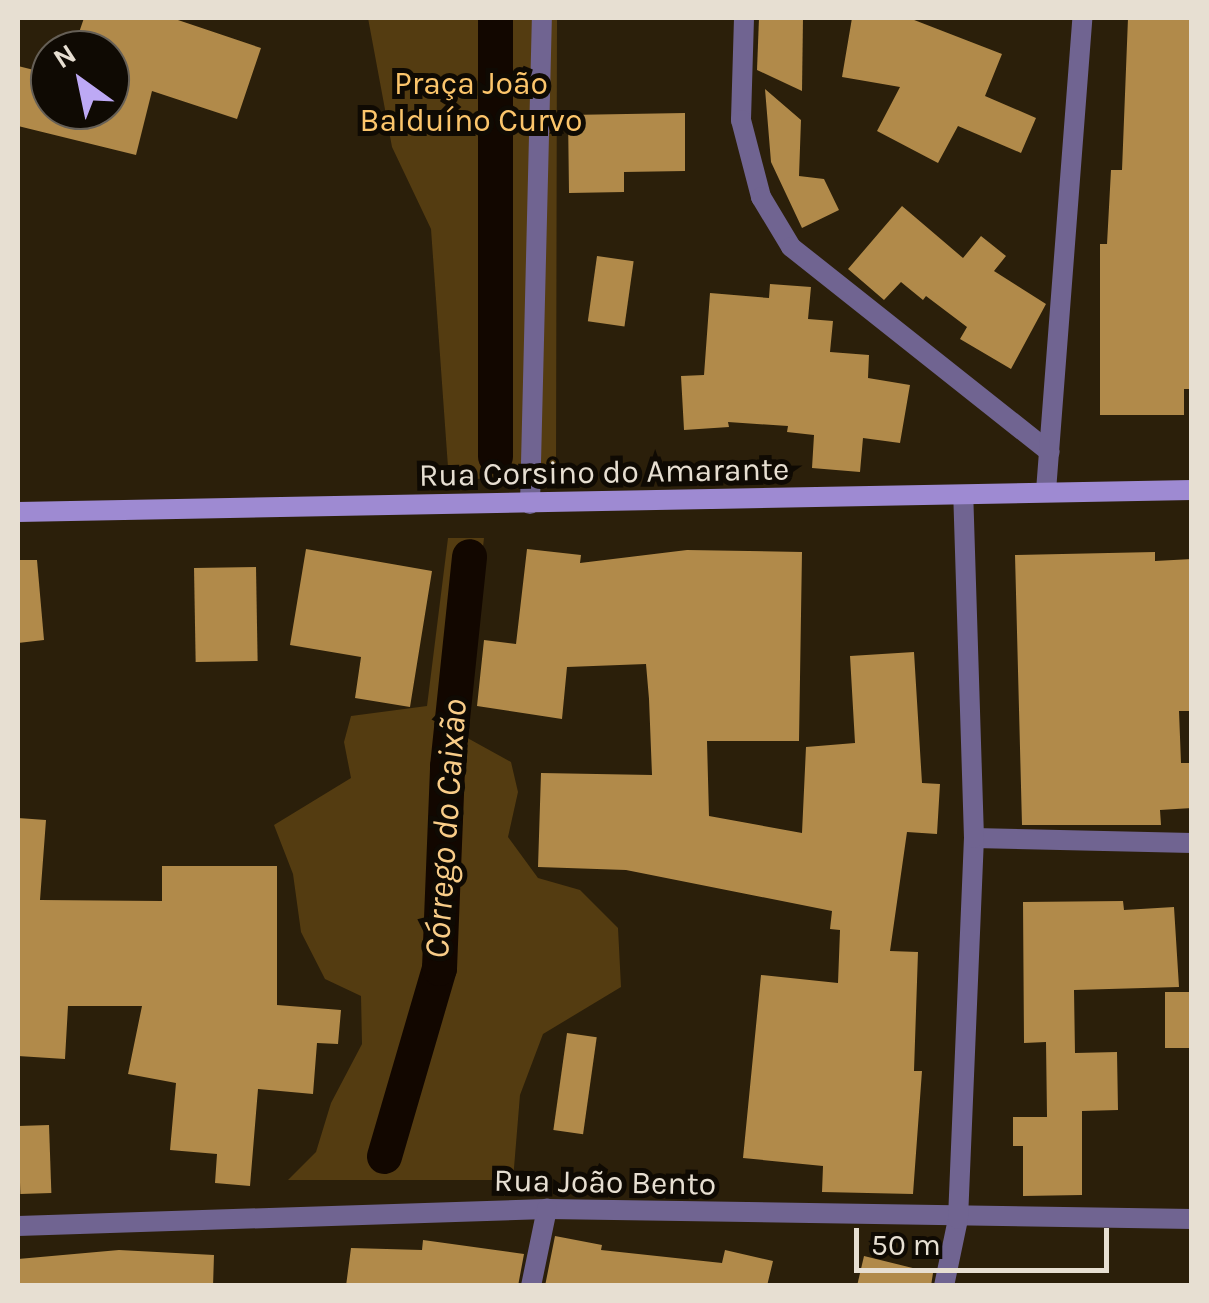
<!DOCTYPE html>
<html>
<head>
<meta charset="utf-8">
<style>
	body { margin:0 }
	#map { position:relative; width:1209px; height:1303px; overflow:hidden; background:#2b1f0a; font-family:Karla,sans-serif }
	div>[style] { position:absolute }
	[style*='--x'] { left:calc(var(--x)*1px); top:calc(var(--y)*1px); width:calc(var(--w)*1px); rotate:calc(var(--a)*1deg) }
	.green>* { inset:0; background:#543c11 }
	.canal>* { height:35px; margin:-17.5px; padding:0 17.5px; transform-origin:17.5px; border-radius:17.5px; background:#120700 }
	.building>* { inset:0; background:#b18a4a; transform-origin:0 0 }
	.street>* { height:20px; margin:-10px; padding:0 10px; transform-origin:10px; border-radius:10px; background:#706491 }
	.secondary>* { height:20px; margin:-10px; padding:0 10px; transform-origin:10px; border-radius:10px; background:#9e8ad2 }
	span { translate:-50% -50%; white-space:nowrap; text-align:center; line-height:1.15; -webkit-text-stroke:10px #0f0a03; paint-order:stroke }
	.park-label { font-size:32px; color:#fcc56b }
	.street-label { font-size:32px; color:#e7dfd2 }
	.water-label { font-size:35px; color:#f9cd88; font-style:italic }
	.frame { position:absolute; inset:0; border:20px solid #e7dfd2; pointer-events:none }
	.north { position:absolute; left:30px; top:30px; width:100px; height:100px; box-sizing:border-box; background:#0f0a03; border:2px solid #655f56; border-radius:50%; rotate:327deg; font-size:28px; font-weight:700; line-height:40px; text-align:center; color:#e7dfd2 }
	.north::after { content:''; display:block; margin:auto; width:35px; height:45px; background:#bda9f5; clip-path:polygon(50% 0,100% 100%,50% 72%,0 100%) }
	.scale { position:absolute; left:854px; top:1228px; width:255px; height:45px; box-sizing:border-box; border:5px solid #e7dfd2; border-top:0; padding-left:12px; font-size:30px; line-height:35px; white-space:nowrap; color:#e7dfd2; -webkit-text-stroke:8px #0f0a03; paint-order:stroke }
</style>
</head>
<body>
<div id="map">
	<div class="green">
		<i style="clip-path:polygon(368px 18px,557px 18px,556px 473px,449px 481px,431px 229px,392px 147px)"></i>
		<i style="clip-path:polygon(448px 538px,484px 538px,462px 735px,511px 762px,518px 792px,508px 837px,538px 878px,580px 890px,618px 928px,621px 987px,543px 1034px,520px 1095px,513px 1180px,288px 1180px,316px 1152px,331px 1103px,362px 1044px,361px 996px,325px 979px,301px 932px,293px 874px,274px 825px,351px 778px,344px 742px,351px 716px,427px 706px)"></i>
	</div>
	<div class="canal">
		<i style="--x:495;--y:18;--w:438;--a:90"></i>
		<i style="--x:384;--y:1156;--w:196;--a:-73.7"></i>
		<i style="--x:439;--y:968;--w:202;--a:-87.7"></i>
		<i style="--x:447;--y:766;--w:211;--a:-84"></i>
	</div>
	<div class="building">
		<i style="clip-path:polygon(84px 18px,172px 18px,261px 48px,237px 119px,152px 91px,136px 155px,18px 126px,18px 66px,50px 74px,50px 110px,110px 110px,110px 50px,73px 50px)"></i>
		<i style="clip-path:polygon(759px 18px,803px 18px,802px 91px,757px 70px)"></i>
		<i style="clip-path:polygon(852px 18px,909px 18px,1002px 54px,985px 96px,1036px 118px,1021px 153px,958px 126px,938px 163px,877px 131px,900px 87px,842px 77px)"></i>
		<i style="clip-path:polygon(1128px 18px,1192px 18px,1192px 389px,1184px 389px,1184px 415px,1100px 415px,1100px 244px,1107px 244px,1111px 170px,1122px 170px)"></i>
		<i style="clip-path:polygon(765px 89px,801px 120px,799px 176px,824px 179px,839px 210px,802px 228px,771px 162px)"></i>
		<i style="clip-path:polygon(685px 113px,685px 171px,624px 172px,624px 192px,569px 193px,568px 115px)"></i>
		<i style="clip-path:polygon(902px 206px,963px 258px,981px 236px,1006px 256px,994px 271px,1046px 304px,1011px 369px,960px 339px,967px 327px,926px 296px,923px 300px,901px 282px,884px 300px,848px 269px)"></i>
		<i style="left:597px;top:256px;width:37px;height:66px;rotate:8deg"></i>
		<i style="clip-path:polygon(770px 284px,811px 287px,808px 319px,833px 321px,830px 352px,869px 355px,868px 378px,910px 385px,900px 443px,863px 438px,860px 472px,812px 468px,814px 435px,787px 432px,788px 426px,728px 422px,729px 427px,684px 430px,681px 376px,704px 375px,710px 293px,769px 298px)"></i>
		<i style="clip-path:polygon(306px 549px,432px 571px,410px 707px,355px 698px,361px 657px,290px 645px)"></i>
		<i style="clip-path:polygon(527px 549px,581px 555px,580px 563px,687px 550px,802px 552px,799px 741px,707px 741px,709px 816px,802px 833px,806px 747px,855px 743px,850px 656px,914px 652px,922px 783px,940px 784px,937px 834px,907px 832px,890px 951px,918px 952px,914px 1071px,922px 1071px,913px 1194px,822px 1192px,823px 1166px,743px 1158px,761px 975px,838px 983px,840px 930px,830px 929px,832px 911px,626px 870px,538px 867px,541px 773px,652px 775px,649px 699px,646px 664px,567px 667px,562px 719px,477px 706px,484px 640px,516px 644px)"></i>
		<i style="clip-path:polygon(1155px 552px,1155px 561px,1192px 559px,1192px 711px,1179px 711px,1181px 763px,1192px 763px,1192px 808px,1160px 810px,1161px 825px,1022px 825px,1015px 555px)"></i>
		<i style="clip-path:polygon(18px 560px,37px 560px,44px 640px,18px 643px)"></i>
		<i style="left:256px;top:567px;width:94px;height:62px;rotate:89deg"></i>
		<i style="clip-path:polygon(18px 818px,46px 820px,40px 900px,162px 901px,162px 866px,277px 866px,277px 1005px,341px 1010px,338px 1044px,317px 1043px,313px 1094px,258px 1089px,250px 1186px,215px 1183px,217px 1154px,170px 1150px,176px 1083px,128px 1074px,142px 1006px,68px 1006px,65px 1059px,18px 1056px)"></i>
		<i style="clip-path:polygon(1123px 901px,1124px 910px,1174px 907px,1179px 987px,1074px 990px,1075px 1053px,1117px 1052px,1118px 1110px,1082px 1111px,1082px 1195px,1023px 1196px,1023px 1146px,1013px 1146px,1013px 1117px,1047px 1117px,1046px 1042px,1024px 1043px,1023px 902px)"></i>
		<i style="left:1165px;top:992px;width:27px;height:56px"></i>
		<i style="left:567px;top:1033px;width:30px;height:98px;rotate:8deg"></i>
		<i style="left:49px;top:1125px;width:68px;height:31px;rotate:88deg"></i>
		<i style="clip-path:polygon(555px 1236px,602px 1245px,601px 1250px,722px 1263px,725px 1250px,773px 1261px,767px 1286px,545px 1286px)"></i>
		<i style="clip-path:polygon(423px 1240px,524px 1254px,518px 1286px,346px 1286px,351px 1248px,422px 1250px)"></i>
		<i style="clip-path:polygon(119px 1250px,214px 1255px,213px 1286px,18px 1286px,18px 1259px)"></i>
		<i style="clip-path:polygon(864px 1256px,933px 1273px,931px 1286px,857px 1286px)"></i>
	</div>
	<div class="street">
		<i style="--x:744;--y:18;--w:102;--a:91.7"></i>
		<i style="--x:741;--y:120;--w:80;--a:75.4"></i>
		<i style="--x:761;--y:197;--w:58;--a:59"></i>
		<i style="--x:791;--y:247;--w:330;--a:38.4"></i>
		<i style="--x:1046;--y:491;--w:474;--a:-85.6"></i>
		<i style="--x:530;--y:504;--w:486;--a:-88.6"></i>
		<i style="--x:974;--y:838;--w:218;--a:1.3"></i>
		<i style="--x:18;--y:1226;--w:529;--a:-1.84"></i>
		<i style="--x:547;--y:1209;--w:645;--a:0.89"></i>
		<i style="--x:531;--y:1286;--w:79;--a:-78.3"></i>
		<i style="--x:944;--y:1286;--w:68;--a:-78.2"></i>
		<i style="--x:958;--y:1219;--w:381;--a:-87.6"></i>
		<i style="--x:974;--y:838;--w:342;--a:-91.8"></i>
	</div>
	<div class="secondary">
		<i style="--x:18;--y:512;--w:1174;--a:-1.07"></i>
	</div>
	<div class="park-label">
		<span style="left:471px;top:103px">Praça João<br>Balduíno Curvo</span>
	</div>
	<div class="street-label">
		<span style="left:604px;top:473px;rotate:-1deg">Rua Corsino do Amarante</span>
		<span style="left:605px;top:1183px;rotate:1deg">Rua João Bento</span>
	</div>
	<div class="water-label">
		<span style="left:446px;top:829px;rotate:-86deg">Córrego do Caixão</span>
	</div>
	<div class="frame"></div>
	<div class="north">N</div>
	<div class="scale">50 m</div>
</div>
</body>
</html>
